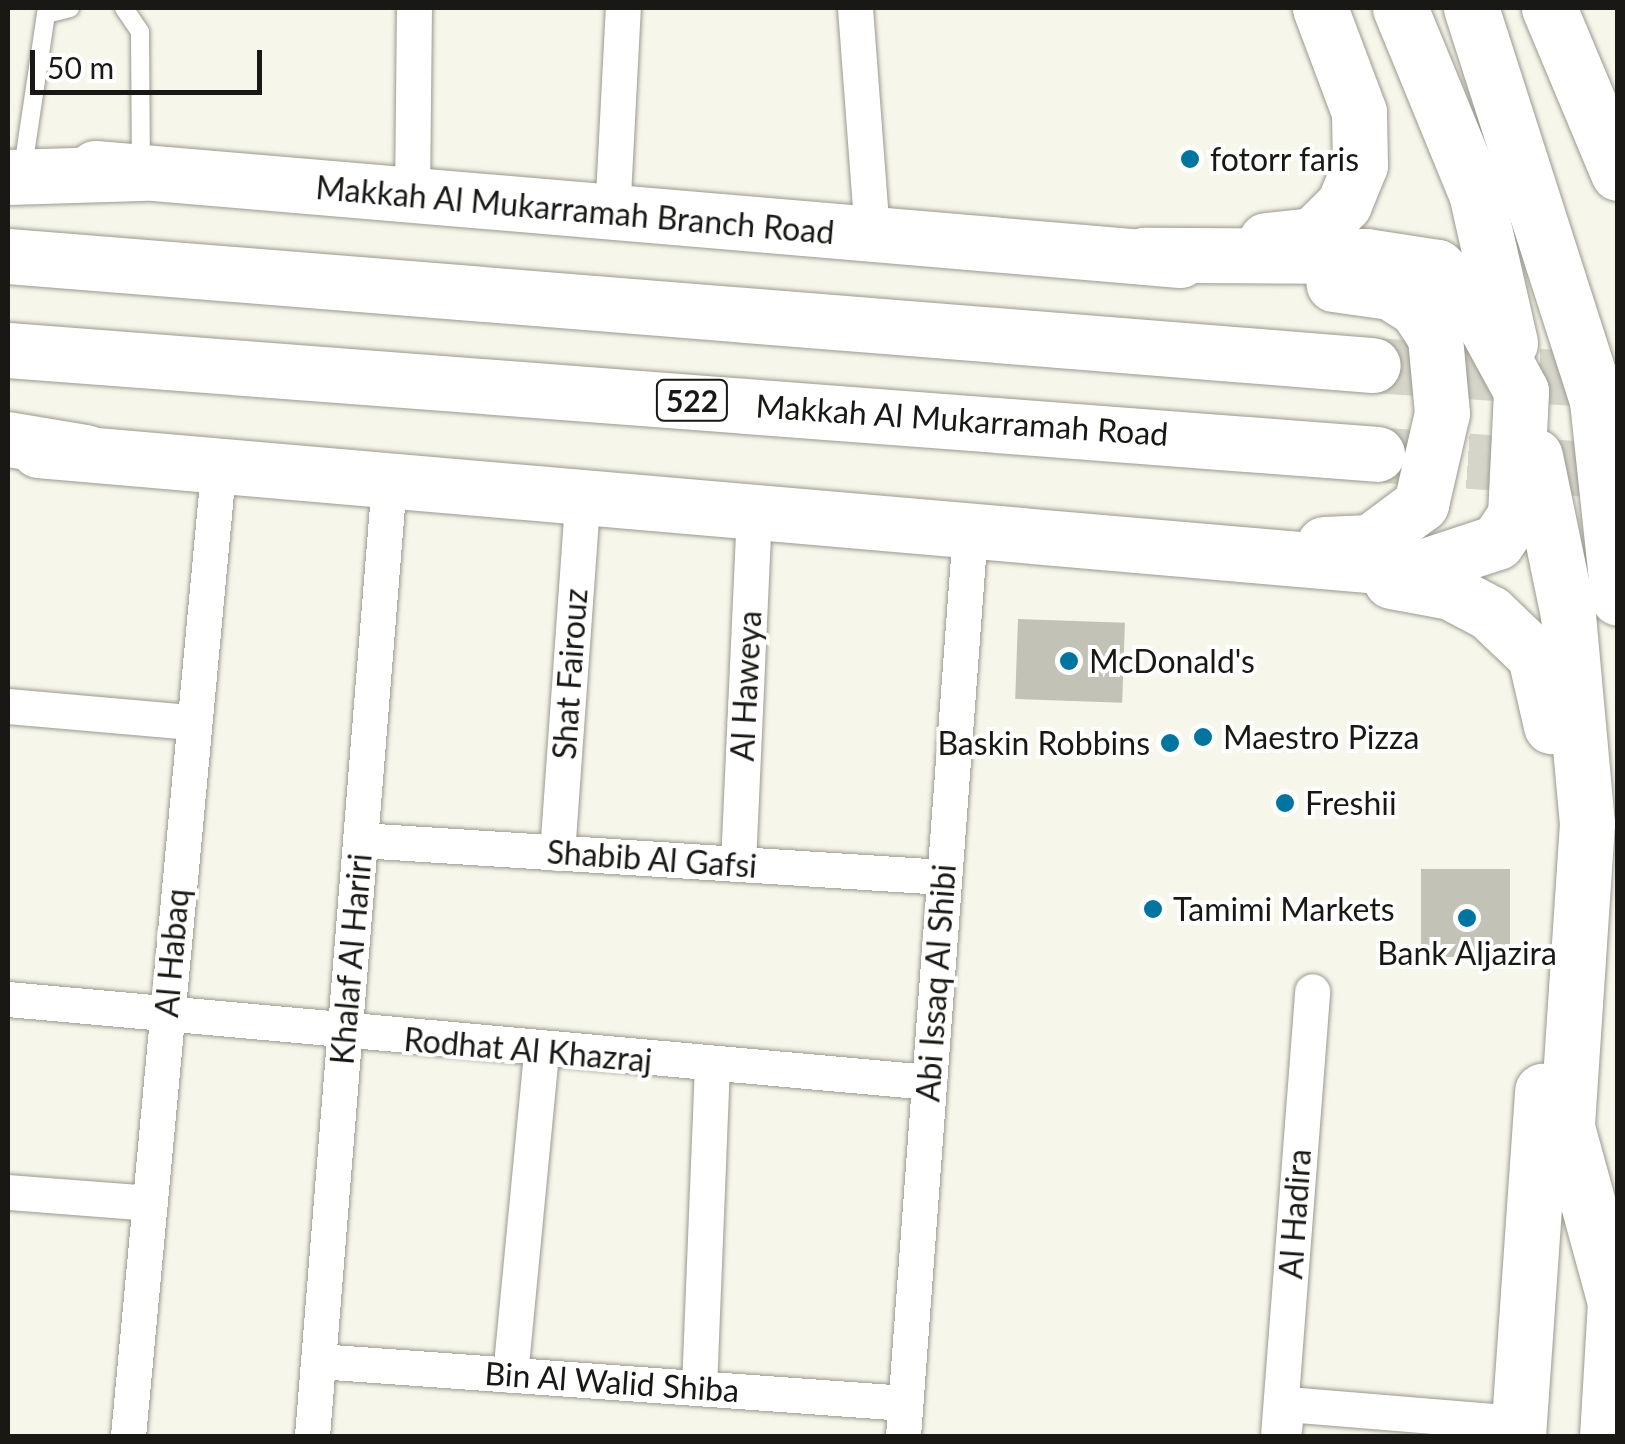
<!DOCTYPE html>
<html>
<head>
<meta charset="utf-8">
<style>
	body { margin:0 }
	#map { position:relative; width:1625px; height:1444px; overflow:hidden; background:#f7f6ea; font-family:Lato,sans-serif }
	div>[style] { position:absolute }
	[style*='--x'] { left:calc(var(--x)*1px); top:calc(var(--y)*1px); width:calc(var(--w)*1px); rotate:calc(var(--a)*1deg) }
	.building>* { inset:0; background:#c3c2b6; transform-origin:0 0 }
	.highway-tunnel>* { height:55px; margin-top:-27.5px; transform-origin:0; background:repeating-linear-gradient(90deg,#d6d5ca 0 55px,transparent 0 83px) }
	.roads { filter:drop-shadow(0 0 2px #9a998e) drop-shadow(0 0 2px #9a998e) }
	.lane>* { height:18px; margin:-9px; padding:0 9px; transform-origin:9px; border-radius:9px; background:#fff }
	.street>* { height:35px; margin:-17.5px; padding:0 17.5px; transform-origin:17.5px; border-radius:17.5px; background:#fff }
	.primary>* { height:55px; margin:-27.5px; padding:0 27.5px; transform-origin:27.5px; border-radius:27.5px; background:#fff }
	.highway>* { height:55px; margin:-27.5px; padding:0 27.5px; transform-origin:27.5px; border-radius:27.5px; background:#fff }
	.dots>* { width:28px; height:28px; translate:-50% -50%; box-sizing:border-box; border:5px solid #fff; border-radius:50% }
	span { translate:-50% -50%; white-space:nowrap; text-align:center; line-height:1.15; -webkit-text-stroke:8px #fff; paint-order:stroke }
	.shield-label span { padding:2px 8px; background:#fff; border:2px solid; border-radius:8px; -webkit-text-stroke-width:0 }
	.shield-label { font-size:30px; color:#191814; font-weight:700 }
	.poi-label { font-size:32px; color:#191814 }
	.left { translate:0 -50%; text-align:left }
	.right { translate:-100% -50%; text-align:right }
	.street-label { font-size:32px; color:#191814 }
	.frame { position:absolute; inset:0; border:10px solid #191814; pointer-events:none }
	.scale { position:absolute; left:30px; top:50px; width:232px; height:45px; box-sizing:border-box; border:5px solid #191814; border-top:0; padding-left:12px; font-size:30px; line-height:35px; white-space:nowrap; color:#191814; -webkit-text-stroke:8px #fff; paint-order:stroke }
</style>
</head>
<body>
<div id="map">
	<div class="building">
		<i style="left:1018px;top:619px;width:107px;height:80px;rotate:2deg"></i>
		<i style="left:1510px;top:869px;width:88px;height:89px;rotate:90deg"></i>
	</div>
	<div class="highway-tunnel">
		<i style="--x:1373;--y:365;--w:246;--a:3.7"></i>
		<i style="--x:1385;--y:455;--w:234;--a:3.9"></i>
	</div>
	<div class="roads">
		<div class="lane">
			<i style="--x:124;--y:8;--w:29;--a:56"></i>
			<i style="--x:140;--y:32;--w:135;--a:89.6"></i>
			<i style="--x:24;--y:161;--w:149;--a:-81.5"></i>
			<i style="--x:46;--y:14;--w:25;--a:-14"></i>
		</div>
		<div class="street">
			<i style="--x:855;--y:8;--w:228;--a:85.7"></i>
			<i style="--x:412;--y:197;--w:189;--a:-89.4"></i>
			<i style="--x:612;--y:215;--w:207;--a:-87"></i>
			<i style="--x:8;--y:706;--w:184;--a:5"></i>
			<i style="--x:360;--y:840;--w:585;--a:3.63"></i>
			<i style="--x:557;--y:853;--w:360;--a:-85.9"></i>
			<i style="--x:738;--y:864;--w:355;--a:-87.4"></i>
			<i style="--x:8;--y:999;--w:925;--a:5.15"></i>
			<i style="--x:8;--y:1192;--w:142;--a:4.4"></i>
			<i style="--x:318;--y:1361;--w:589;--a:4.09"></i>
			<i style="--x:510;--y:1375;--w:325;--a:-84.5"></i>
			<i style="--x:699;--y:1388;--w:323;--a:-87.7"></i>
			<i style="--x:1284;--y:1429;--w:25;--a:-83"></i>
			<i style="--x:1287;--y:1404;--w:233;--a:4.7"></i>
			<i style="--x:128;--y:1436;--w:969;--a:-84.67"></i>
			<i style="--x:312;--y:1436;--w:957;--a:-85.39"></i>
			<i style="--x:903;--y:1436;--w:908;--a:-85.77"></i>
			<i style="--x:1278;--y:1436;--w:446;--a:-85.6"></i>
		</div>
		<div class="primary">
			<i style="--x:1400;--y:8;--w:200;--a:67.7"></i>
			<i style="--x:1476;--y:193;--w:154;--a:77.2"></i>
			<i style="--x:1471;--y:8;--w:413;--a:72.2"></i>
			<i style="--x:1597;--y:401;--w:198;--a:83.9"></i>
			<i style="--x:1549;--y:8;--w:179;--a:67.3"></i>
			<i style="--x:95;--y:168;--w:1089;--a:4.85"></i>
			<i style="--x:1266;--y:240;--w:47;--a:-6.1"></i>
			<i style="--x:1313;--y:235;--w:44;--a:-45"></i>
			<i style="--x:1344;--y:204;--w:42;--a:-67.7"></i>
			<i style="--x:1360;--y:165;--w:53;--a:-91.1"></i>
			<i style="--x:1359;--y:112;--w:111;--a:-110.6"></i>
			<i style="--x:38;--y:450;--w:1382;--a:4.94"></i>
			<i style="--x:1415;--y:569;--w:86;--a:-18.2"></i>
			<i style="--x:1497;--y:542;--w:32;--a:-56"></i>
			<i style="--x:1515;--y:515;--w:124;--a:-87.2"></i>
			<i style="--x:1521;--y:391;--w:102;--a:-118.6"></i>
			<i style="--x:1472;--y:301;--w:49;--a:-135.8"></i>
			<i style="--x:1437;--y:267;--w:72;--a:-171.2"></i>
			<i style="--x:1366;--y:256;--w:222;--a:-179.7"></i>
			<i style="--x:1535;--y:456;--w:162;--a:78.3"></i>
			<i style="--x:1568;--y:615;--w:209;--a:84.8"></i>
			<i style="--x:1587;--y:823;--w:305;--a:93.8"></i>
			<i style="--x:1567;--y:1127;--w:181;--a:74.7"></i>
			<i style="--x:1615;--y:1302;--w:134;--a:93.4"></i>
			<i style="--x:1324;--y:544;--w:46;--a:-2.5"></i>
			<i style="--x:1370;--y:542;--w:64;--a:-36.7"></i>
			<i style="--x:1421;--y:504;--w:93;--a:-77"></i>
			<i style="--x:1442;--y:413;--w:76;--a:-95.3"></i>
			<i style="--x:1435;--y:337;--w:33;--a:-123"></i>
			<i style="--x:1417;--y:309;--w:32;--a:-148"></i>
			<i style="--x:1390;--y:292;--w:57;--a:-171.9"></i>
			<i style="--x:1391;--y:581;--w:60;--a:10.6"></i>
			<i style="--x:1450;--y:592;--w:45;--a:27.7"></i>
			<i style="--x:1490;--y:613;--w:62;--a:43.7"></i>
			<i style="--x:1535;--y:656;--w:72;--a:77.1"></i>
			<i style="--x:1518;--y:1436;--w:346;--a:-86"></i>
		</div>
		<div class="highway">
			<i style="--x:8;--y:177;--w:133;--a:-1.7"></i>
			<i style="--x:8;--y:256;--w:1369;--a:4.57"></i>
			<i style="--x:8;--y:350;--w:1373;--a:4.34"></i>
			<i style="--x:8;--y:439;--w:79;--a:9.5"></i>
		</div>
	</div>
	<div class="dots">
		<i style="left:1190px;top:159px;background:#01759f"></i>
		<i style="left:1069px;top:661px;background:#01759f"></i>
		<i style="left:1203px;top:737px;background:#01759f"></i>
		<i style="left:1170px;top:743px;background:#01759f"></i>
		<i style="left:1285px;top:803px;background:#01759f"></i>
		<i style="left:1153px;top:909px;background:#01759f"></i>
		<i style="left:1467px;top:918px;background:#01759f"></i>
	</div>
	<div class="shield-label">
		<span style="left:692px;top:400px">522</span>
	</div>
	<div class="poi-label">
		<span class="left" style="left:1210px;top:159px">fotorr faris</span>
		<span class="left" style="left:1089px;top:661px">McDonald's</span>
		<span class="left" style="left:1223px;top:737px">Maestro Pizza</span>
		<span class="right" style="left:1150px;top:743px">Baskin Robbins</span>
		<span class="left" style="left:1305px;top:803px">Freshii</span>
		<span class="left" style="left:1173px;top:909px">Tamimi Markets</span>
		<span style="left:1467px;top:953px">Bank Aljazira</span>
	</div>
	<div class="street-label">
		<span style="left:575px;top:210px;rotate:5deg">Makkah Al Mukarramah Branch Road</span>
		<span style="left:962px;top:420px;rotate:4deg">Makkah Al Mukarramah Road</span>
		<span style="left:570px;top:674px;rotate:-86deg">Shat Fairouz</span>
		<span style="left:746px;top:686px;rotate:-87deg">Al Haweya</span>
		<span style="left:652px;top:859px;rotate:4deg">Shabib Al Gafsi</span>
		<span style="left:172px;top:953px;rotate:-85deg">Al Habaq</span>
		<span style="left:351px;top:959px;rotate:-85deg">Khalaf Al Hariri</span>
		<span style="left:936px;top:983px;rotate:-86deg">Abi Issaq Al Shibi</span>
		<span style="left:528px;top:1050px;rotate:5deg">Rodhat Al Khazraj</span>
		<span style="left:1295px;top:1214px;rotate:-86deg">Al Hadira</span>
		<span style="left:612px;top:1382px;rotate:4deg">Bin Al Walid Shiba</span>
	</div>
	<div class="frame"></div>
	<div class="scale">50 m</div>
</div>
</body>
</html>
